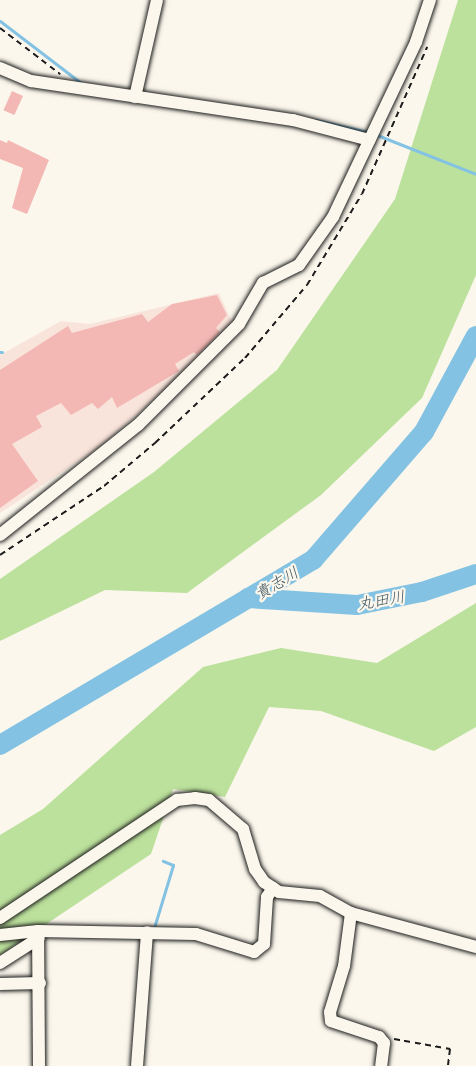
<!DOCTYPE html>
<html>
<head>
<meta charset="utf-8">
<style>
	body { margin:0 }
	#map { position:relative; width:476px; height:1066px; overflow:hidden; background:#fbf7ec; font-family:"Playpen Sans","Klee One",sans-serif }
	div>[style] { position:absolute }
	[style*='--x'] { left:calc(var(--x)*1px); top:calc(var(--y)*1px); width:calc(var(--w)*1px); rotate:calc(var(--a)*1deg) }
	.built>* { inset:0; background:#f9e4db }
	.green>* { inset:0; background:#bce19c }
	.stream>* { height:3px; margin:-1.5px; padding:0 1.5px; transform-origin:1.5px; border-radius:1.5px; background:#83c2e3 }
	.river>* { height:20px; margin:-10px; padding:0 10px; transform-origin:10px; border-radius:10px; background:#83c2e3 }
	.building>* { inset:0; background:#f4b8b4; transform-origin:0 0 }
	.path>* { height:2px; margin-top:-1px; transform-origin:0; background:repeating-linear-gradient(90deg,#1c1c1c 0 6px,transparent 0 10.5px) }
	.roads { filter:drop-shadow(0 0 2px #1c1c1c) drop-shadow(0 0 2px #1c1c1c) }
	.minor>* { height:12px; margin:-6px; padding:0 6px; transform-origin:6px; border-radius:6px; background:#fbf7ec }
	span { translate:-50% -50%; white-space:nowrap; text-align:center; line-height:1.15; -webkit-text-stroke:4.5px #fbf7ec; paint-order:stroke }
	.water-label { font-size:16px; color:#405662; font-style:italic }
</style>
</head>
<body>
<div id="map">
	<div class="built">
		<i style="clip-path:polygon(219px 293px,232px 322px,197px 362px,97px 449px,0 513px,0 355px,61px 321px,90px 324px)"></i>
	</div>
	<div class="green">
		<i style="clip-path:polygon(458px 0,476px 0,476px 275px,422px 398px,321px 495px,187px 593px,105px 590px,0 641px,0 579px,154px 472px,277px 370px,395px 199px)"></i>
		<i style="clip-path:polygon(476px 603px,476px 727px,434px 751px,321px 711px,269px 707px,225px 797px,173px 789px,151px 854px,0 955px,0 835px,43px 809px,203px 667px,281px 648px,377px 663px)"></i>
	</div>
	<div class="stream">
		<i style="--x:0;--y:21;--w:102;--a:37.4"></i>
		<i style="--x:316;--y:120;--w:53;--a:13"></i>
		<i style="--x:377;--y:135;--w:106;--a:21.5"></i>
		<i style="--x:0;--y:352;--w:2;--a:0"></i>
		<i style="--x:153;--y:931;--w:69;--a:-73.1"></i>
		<i style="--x:173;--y:865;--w:11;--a:-158"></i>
	</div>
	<div class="river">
		<i style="--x:248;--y:598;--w:109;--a:3.7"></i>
		<i style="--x:357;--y:605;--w:66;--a:-11.3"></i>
		<i style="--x:422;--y:592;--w:57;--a:-18.4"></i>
		<i style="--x:0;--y:745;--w:364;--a:-30.6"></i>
		<i style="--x:313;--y:560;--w:169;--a:-49.1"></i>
		<i style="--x:424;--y:432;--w:109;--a:-61.6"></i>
	</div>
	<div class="building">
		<i style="left:12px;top:91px;width:12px;height:21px;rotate:24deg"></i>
		<i style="clip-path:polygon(0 140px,7px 143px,8px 140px,49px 160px,27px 214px,12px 208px,23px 168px,0 159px)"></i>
		<i style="clip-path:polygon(217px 295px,227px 315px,216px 328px,220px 332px,197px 355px,194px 352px,175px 364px,179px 371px,117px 408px,112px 397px,98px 409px,92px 403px,71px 415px,61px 403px,36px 416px,42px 427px,12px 444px,38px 481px,0 508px,0 370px,68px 326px,72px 333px,142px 314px,148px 322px,172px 304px)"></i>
	</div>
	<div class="path">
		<i style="--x:0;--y:28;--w:76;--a:37.5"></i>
		<i style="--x:0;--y:555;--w:125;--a:-33.6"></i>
		<i style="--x:104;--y:486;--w:67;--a:-40.1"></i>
		<i style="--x:155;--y:443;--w:124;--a:-43.4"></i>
		<i style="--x:245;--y:358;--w:96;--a:-49.7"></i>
		<i style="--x:307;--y:285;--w:106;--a:-58.9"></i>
		<i style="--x:362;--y:194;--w:161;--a:-66.1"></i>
		<i style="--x:394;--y:1039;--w:57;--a:10.1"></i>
		<i style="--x:450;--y:1049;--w:17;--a:97"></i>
	</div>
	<div class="roads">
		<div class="minor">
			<i style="--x:0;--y:68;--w:34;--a:23"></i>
			<i style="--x:31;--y:81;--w:265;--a:8.5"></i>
			<i style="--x:293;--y:120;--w:79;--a:14.7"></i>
			<i style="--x:135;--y:97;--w:99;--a:-77.2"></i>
			<i style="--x:0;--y:535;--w:176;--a:-38.6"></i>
			<i style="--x:138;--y:425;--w:143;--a:-45"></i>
			<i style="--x:239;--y:324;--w:48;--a:-59.7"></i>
			<i style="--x:263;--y:283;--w:40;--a:-26.6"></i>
			<i style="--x:299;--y:265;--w:59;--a:-54.7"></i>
			<i style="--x:333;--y:217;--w:194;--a:-64.6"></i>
			<i style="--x:416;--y:42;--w:44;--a:-71.6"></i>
			<i style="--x:351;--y:913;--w:53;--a:97.5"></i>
			<i style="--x:344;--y:966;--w:48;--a:106.9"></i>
			<i style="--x:330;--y:1012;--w:9;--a:84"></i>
			<i style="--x:331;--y:1021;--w:51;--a:18.4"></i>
			<i style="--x:379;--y:1037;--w:8;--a:50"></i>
			<i style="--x:384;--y:1043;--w:23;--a:97"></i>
			<i style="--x:0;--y:918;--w:213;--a:-33.7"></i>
			<i style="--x:177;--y:800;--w:18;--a:-6"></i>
			<i style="--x:195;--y:798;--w:14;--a:8"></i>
			<i style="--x:209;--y:800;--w:45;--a:40.5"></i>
			<i style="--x:243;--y:829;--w:42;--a:73.3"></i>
			<i style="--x:255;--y:869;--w:16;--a:55"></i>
			<i style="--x:264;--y:882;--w:18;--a:34"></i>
			<i style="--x:279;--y:892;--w:41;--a:5.6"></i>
			<i style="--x:320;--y:896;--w:35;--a:29"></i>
			<i style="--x:351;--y:913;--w:130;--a:15.2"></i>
			<i style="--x:0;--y:935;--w:38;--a:-6"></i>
			<i style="--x:0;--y:963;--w:46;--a:-32.7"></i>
			<i style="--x:0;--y:984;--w:40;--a:-1.4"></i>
			<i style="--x:39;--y:1066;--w:135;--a:-90.4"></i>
			<i style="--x:38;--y:931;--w:158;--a:1.1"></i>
			<i style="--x:196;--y:934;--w:61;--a:17.2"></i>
			<i style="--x:254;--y:952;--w:13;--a:-39"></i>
			<i style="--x:264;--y:944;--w:47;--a:-86.3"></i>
			<i style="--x:267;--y:897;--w:11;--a:-56"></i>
			<i style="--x:137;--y:1066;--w:134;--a:-85.7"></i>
		</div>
	</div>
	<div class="water-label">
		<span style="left:276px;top:582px;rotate:-31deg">貴志川</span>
		<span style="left:381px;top:599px;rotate:-10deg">丸田川</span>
	</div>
</div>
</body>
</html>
